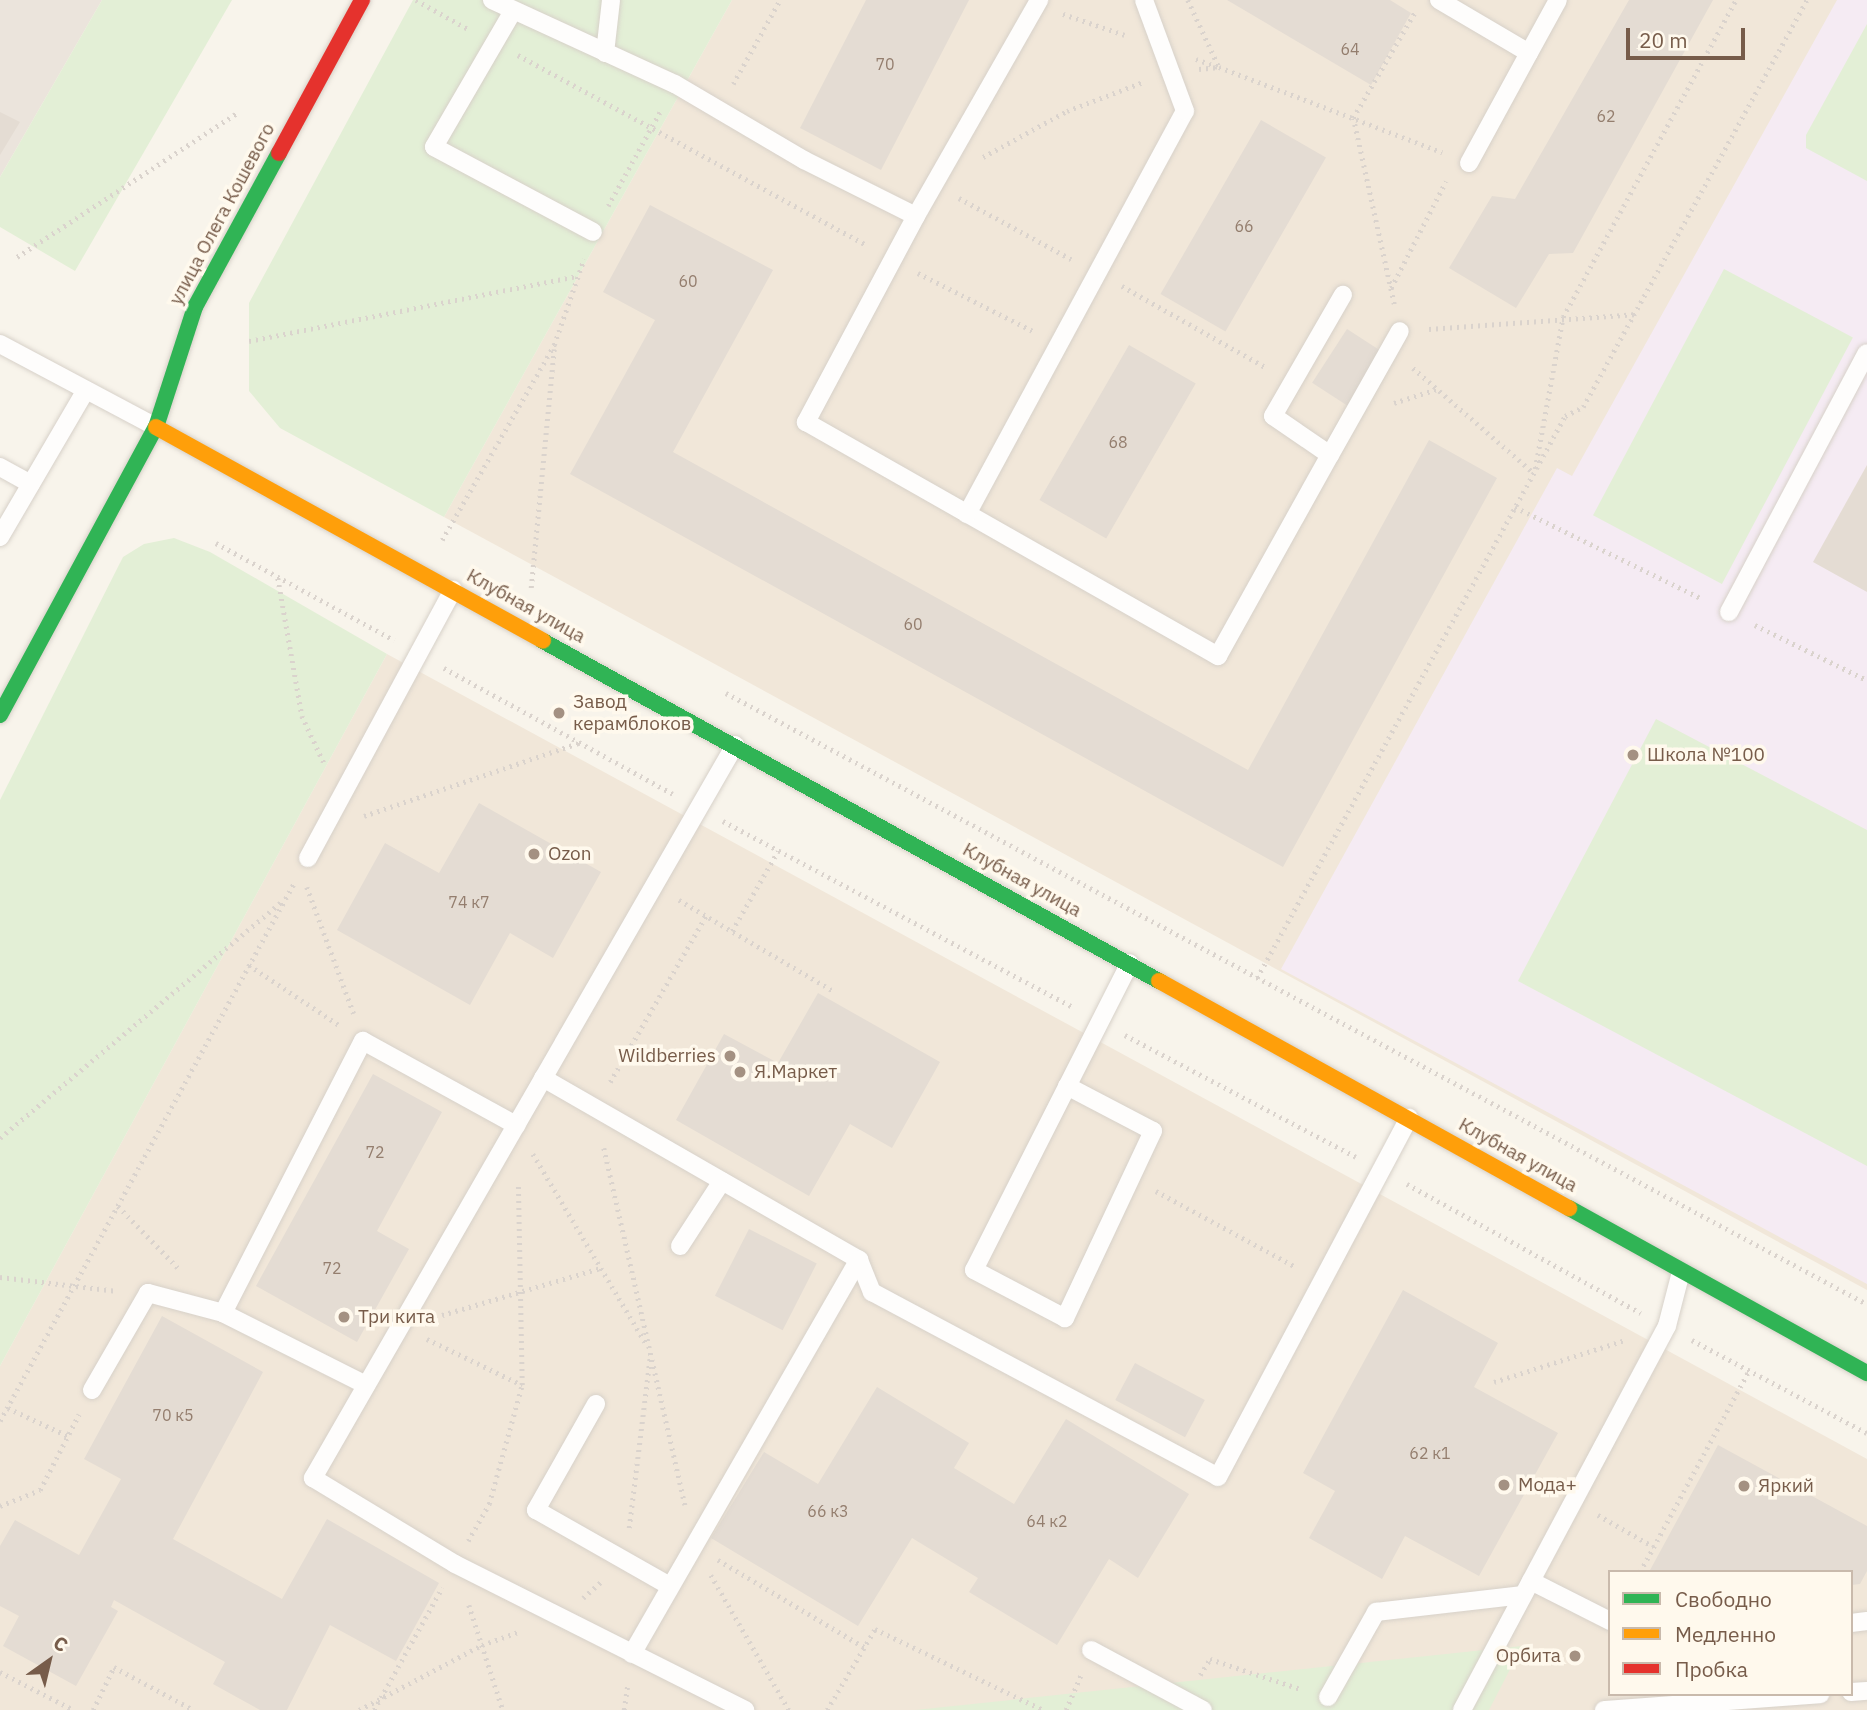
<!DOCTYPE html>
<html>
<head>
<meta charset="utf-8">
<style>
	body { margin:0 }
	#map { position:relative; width:1867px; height:1710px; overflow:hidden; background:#f8f4eb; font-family:"IBM Plex Sans",sans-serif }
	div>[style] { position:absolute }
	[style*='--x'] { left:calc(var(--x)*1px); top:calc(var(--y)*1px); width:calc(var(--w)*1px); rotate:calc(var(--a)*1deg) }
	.residential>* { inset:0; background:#f1e7d9 }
	.industrial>* { inset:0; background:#ebe4dc }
	.education>* { inset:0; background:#f5ebf3 }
	.green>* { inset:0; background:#e3efd6; transform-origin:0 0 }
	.building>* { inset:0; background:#e4dcd3; transform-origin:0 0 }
	.path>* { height:4.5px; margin-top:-2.25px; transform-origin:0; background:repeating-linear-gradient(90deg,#dad3cd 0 2px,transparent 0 7px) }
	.roads { filter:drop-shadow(0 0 2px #d7d1c9) drop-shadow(0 0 2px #d7d1c9) }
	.lane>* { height:18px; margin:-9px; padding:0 9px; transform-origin:9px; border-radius:9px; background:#fefdfc }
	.fast>* { height:16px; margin:-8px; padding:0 8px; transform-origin:8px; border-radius:8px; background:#30b455 }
	.slow>* { height:16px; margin:-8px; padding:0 8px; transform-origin:8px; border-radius:8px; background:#ff9f0a }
	.jam>* { height:16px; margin:-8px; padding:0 8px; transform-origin:8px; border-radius:8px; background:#e5322d }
	.dots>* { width:19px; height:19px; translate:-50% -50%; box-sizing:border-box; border:4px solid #fff9ed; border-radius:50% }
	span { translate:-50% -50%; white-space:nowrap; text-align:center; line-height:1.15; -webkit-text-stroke:7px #fff9ed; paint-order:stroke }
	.number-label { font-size:16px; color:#947e6e }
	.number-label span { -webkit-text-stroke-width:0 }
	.street-label { font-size:19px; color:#775c4a }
	.poi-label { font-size:19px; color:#775c4a }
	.left { translate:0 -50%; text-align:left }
	.right { translate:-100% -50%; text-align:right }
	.legend { position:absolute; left:1608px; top:1570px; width:245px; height:126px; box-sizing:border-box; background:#fff9ed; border:2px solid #c9baac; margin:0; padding:9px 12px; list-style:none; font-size:21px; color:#775c4a }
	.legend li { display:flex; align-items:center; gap:14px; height:35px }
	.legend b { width:35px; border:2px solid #c9baac }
	.north { position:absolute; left:14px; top:1626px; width:70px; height:70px; -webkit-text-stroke:5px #fff9ed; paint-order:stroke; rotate:34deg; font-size:19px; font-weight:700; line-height:28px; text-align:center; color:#775c4a }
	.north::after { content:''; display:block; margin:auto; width:24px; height:32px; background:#775c4a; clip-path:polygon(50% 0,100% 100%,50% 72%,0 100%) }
	.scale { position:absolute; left:1626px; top:28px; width:119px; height:32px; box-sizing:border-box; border:4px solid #775c4a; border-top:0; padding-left:9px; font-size:21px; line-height:24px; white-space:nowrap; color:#775c4a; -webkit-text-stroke:5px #fff9ed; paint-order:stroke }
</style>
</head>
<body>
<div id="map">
	<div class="residential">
		<i style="clip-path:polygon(732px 0,1867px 0,1867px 1290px,444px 517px)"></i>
		<i style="clip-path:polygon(evenodd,387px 654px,1867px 1459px,1867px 1710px,0 1710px,0 1366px,387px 654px,1610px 1572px,1851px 1572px,1851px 1694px,1610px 1694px,1610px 1572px)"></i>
	</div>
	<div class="industrial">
		<i style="clip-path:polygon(0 0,102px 0,0 177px)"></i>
	</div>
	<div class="education">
		<i style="clip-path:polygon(1837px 0,1867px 0,1867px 1284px,1281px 969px,1557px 468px,1572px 476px)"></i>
	</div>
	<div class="green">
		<i style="clip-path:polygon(102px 0,232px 0,75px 271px,0 227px,0 177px)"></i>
		<i style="clip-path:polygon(413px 0,732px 0,444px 517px,280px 428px,249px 391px,249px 303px)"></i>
		<i style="clip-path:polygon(1867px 24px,1867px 181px,1806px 148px,1806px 135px)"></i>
		<i style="left:1724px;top:269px;width:146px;height:279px;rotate:28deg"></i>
		<i style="clip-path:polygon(174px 538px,210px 552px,387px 654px,0 1366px,0 800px,123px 557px,144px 544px)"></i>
		<i style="clip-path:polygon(1656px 719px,1867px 830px,1867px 1166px,1518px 981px)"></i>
		<i style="clip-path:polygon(1522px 1646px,1489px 1710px,915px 1710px)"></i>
	</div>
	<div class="building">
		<i style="clip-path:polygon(866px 0,969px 0,881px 170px,800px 128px)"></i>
		<i style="clip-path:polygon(1227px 0,1390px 0,1411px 13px,1371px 85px)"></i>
		<i style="clip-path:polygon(1629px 0,1713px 0,1573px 253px,1549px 254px,1516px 308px,1449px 268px,1492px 196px,1515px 199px)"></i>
		<i style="clip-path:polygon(0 112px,20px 122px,0 155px)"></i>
		<i style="left:1261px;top:120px;width:75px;height:201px;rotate:30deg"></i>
		<i style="clip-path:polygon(650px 205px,773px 270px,673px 452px,1248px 770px,1429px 440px,1497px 478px,1283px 867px,570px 474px,655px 320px,603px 292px)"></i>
		<i style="left:1347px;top:329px;width:45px;height:64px;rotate:33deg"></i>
		<i style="left:1129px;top:345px;width:77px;height:179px;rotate:30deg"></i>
		<i style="clip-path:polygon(1867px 465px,1867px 592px,1813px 562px)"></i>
		<i style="clip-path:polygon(479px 803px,601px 872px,553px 958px,510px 933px,470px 1005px,337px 930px,385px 843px,439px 873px)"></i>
		<i style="clip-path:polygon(818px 993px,940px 1062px,892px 1148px,850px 1124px,809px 1196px,676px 1120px,724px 1034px,778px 1063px)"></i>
		<i style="clip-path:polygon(373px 1074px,442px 1112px,377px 1231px,409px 1249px,357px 1342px,256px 1286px)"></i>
		<i style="left:749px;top:1229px;width:76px;height:75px;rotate:27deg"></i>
		<i style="clip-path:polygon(1403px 1290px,1498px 1343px,1474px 1387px,1558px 1433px,1479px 1576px,1405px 1536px,1382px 1579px,1309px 1538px,1335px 1491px,1303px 1473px)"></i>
		<i style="clip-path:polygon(162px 1316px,263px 1372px,173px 1539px,282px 1599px,327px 1519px,439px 1583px,396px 1661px,330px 1625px,287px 1710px,260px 1710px,213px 1684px,225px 1662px,114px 1600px,111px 1607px,118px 1611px,76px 1686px,3px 1646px,19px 1616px,0 1606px,0 1546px,15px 1520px,79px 1555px,121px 1479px,84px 1459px)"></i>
		<i style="left:1135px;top:1363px;width:79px;height:42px;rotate:28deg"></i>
		<i style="clip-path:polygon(877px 1387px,969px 1443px,954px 1468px,1014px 1504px,1066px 1419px,1189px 1494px,1138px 1578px,1109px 1559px,1057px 1645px,969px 1592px,978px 1578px,912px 1538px,858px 1626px,711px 1538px,764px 1452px,818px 1484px)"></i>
		<i style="clip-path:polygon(1718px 1445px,1867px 1526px,1867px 1571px,1860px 1584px,1851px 1585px,1851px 1572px,1649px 1572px)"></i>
	</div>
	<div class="path">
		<i style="--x:416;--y:0;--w:62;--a:29.1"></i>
		<i style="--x:1188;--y:0;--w:74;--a:65.2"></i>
		<i style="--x:1219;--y:67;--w:239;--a:20.9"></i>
		<i style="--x:1063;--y:14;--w:65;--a:18.7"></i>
		<i style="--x:518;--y:55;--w:397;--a:28.6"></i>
		<i style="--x:1196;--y:59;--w:23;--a:20"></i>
		<i style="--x:1199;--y:69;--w:20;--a:-6"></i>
		<i style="--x:733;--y:84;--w:96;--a:-60.8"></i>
		<i style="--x:983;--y:157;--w:96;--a:-28.7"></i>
		<i style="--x:1067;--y:111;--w:81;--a:-20.9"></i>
		<i style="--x:959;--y:198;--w:128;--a:28.6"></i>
		<i style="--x:608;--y:206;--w:110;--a:-61.1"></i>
		<i style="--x:17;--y:257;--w:263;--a:-33.2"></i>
		<i style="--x:918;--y:273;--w:131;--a:26.8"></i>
		<i style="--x:1122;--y:286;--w:167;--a:29.5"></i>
		<i style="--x:1391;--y:288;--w:120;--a:-62.8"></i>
		<i style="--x:1394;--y:304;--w:190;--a:-102.4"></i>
		<i style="--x:1353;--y:118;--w:123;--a:-59.7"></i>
		<i style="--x:1429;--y:329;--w:209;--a:-4.1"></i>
		<i style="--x:249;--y:341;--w:334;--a:-11.2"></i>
		<i style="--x:1413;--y:368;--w:160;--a:41"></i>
		<i style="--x:1394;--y:403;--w:45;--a:-18"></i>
		<i style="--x:1535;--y:469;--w:155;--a:-79.6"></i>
		<i style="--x:1563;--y:317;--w:361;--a:-61.4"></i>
		<i style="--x:1515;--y:507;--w:209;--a:26.1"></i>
		<i style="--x:442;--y:540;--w:225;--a:-60.1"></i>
		<i style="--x:554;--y:345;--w:91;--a:-70.8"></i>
		<i style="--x:216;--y:543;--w:203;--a:28.6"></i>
		<i style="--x:278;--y:578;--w:140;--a:80.1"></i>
		<i style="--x:302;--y:716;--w:54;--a:64.9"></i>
		<i style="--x:531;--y:588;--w:240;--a:-84.5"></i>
		<i style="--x:1755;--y:625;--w:125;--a:26.2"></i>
		<i style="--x:444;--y:668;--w:261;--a:28.8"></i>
		<i style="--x:726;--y:693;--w:1294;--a:28.17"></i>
		<i style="--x:364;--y:816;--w:227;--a:-18.8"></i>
		<i style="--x:723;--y:821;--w:398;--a:28"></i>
		<i style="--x:307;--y:887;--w:135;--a:69.7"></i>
		<i style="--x:679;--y:900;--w:181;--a:30.5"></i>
		<i style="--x:732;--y:931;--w:92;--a:-60.1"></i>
		<i style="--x:249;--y:965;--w:108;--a:33.7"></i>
		<i style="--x:1257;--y:978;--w:641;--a:-61.28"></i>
		<i style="--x:1565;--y:416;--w:20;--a:-27"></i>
		<i style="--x:1583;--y:407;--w:465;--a:-61.2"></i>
		<i style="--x:1125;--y:1035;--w:261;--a:27.8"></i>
		<i style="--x:610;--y:1082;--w:192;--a:-60"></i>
		<i style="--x:0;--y:1138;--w:367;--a:-40"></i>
		<i style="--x:604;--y:1148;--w:366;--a:77.2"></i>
		<i style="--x:533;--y:1154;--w:222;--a:59.2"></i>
		<i style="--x:1407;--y:1184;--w:267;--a:28.9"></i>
		<i style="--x:1156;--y:1191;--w:159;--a:28.5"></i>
		<i style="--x:118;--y:1206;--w:89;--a:45.9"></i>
		<i style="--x:0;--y:1277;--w:118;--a:6.8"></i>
		<i style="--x:442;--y:1315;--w:166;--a:-16.5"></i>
		<i style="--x:427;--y:1339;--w:106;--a:25.8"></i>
		<i style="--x:1692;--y:1340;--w:198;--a:28"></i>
		<i style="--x:1494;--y:1382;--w:139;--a:-17.7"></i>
		<i style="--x:8;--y:1408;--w:66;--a:25"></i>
		<i style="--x:0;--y:1421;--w:613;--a:-61.34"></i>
		<i style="--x:0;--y:1506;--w:43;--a:-21.8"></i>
		<i style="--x:40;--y:1490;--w:85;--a:-62.8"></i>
		<i style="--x:1598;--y:1515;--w:64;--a:29.7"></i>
		<i style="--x:629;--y:1528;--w:173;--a:-83"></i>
		<i style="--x:468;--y:1541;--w:43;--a:-60.4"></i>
		<i style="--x:489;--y:1504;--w:123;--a:-74.5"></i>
		<i style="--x:522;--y:1385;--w:200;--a:-91.1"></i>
		<i style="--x:718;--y:1560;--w:170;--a:30.8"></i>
		<i style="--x:1640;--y:1572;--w:230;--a:-61.6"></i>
		<i style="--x:711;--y:1575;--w:156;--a:60"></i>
		<i style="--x:583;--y:1598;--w:27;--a:-42"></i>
		<i style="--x:469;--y:1605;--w:110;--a:72.1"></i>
		<i style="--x:0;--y:1672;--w:83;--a:27.2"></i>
		<i style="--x:1200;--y:1675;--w:19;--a:-58"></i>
		<i style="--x:1210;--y:1659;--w:95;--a:18.4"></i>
		<i style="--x:93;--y:1710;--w:48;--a:-64"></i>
		<i style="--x:114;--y:1667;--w:91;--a:28.3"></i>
		<i style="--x:359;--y:1710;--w:139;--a:-27.9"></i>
		<i style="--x:482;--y:1645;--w:41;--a:-19.7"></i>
		<i style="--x:374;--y:1710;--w:140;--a:-60.9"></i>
		<i style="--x:624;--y:1710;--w:27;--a:-82"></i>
		<i style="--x:827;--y:1710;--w:94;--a:-59.3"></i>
		<i style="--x:875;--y:1629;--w:187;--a:25.7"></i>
		<i style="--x:1066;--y:1710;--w:38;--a:-67"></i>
	</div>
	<div class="roads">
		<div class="lane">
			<i style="--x:492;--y:0;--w:201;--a:24.7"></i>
			<i style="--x:675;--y:84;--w:150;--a:30.5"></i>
			<i style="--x:804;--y:160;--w:125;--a:26.6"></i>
			<i style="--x:916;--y:216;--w:234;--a:118.1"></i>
			<i style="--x:806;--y:422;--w:474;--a:29.6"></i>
			<i style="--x:1218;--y:656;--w:230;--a:-60.9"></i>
			<i style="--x:1330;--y:455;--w:69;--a:-145.6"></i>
			<i style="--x:1273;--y:416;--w:140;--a:-60"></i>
			<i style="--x:1439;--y:0;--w:104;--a:30.5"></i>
			<i style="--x:1529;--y:53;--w:60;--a:-61.3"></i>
			<i style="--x:513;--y:11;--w:157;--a:120.2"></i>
			<i style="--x:434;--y:147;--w:180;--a:28.1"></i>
			<i style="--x:605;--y:53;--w:53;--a:-83.5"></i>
			<i style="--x:1469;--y:163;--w:125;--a:-61.4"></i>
			<i style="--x:916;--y:216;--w:249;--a:-60.3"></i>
			<i style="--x:0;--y:344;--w:177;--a:28"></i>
			<i style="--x:1330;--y:455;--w:142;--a:-60.6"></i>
			<i style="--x:0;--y:467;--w:35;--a:29"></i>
			<i style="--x:967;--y:514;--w:458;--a:-61.6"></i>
			<i style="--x:1185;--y:111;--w:118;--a:-110.3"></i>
			<i style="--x:0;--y:537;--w:170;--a:-59.7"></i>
			<i style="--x:1729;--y:612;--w:293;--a:-62"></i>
			<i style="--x:735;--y:745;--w:846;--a:119.93"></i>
			<i style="--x:313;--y:1478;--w:166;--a:31.2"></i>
			<i style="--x:455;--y:1564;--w:325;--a:26.7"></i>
			<i style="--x:308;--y:858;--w:305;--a:-61.6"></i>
			<i style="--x:543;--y:1078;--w:365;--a:29.9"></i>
			<i style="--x:859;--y:1260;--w:35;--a:68"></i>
			<i style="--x:872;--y:1292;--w:392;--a:28.1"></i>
			<i style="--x:1218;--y:1477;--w:407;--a:-62"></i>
			<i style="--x:1067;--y:1086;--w:97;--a:27.6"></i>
			<i style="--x:1153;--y:1131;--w:207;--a:115.2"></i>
			<i style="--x:1065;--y:1318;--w:103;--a:-152.2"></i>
			<i style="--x:974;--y:1270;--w:344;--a:-63.1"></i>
			<i style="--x:680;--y:1246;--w:77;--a:-57.1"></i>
			<i style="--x:366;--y:1385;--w:160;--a:-153.3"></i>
			<i style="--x:223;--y:1313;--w:306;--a:-62.8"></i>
			<i style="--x:363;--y:1041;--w:175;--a:28.8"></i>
			<i style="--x:92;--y:1390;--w:112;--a:-60"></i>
			<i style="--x:148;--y:1293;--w:78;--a:14.9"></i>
			<i style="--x:596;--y:1404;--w:122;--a:119.5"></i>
			<i style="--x:536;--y:1510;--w:154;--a:29.6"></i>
			<i style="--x:1531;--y:1581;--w:89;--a:26.9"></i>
			<i style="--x:1851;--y:1623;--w:16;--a:-7"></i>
			<i style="--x:1091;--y:1650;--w:127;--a:28.2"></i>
			<i style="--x:632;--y:1654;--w:455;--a:-60.1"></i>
			<i style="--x:1851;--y:1692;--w:16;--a:-4"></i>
			<i style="--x:1328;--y:1697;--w:98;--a:-60.5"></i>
			<i style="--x:1376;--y:1612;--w:148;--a:-6.6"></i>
			<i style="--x:1462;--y:1710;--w:435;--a:-61.9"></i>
			<i style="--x:1667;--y:1326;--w:56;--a:-75.5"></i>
			<i style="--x:1604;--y:1710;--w:217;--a:-4.2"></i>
		</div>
		<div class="fast">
			<i style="--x:543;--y:641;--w:704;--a:28.9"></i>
			<i style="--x:0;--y:715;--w:328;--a:-61.6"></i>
			<i style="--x:156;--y:427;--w:126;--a:-72"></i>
			<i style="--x:195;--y:307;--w:175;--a:-61.4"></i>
			<i style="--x:1569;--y:1208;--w:341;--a:29"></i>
		</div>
		<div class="slow">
			<i style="--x:156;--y:427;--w:442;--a:28.9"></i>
			<i style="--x:1159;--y:981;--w:469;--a:29"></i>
		</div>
		<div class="jam">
			<i style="--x:279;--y:153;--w:174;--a:-61.5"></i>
		</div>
	</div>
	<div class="dots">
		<i style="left:559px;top:713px;background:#a49182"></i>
		<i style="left:1633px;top:755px;background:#a49182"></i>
		<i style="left:534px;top:854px;background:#a49182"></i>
		<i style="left:730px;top:1056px;background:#a49182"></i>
		<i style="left:740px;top:1072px;background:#a49182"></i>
		<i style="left:344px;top:1317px;background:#a49182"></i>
		<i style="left:1504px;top:1485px;background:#a49182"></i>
		<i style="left:1744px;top:1486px;background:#a49182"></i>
		<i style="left:1575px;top:1656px;background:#a49182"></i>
	</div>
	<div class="number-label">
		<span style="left:1350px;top:49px">64</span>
		<span style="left:885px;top:64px">70</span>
		<span style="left:1606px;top:116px">62</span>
		<span style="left:1244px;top:226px">66</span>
		<span style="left:688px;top:281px">60</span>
		<span style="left:1118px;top:442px">68</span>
		<span style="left:913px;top:624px">60</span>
		<span style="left:469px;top:902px">74 к7</span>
		<span style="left:375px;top:1152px">72</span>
		<span style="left:332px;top:1268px">72</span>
		<span style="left:173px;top:1415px">70 к5</span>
		<span style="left:1430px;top:1453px">62 к1</span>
		<span style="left:828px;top:1511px">66 к3</span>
		<span style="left:1047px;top:1521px">64 к2</span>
	</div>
	<div class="street-label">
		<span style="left:222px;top:214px;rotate:-62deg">улица Олега Кошевого</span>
		<span style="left:526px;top:606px;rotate:29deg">Клубная улица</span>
		<span style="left:1022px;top:880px;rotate:29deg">Клубная улица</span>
		<span style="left:1518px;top:1155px;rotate:29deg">Клубная улица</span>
	</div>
	<div class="poi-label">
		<span class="left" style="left:573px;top:713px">Завод<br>керамблоков</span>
		<span class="left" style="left:1647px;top:755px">Школа №100</span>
		<span class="left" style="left:548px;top:854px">Ozon</span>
		<span class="right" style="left:716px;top:1056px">Wildberries</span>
		<span class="left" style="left:754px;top:1072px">Я.Маркет</span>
		<span class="left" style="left:358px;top:1317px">Три кита</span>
		<span class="left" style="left:1518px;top:1485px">Мода+</span>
		<span class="left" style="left:1758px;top:1486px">Яркий</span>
		<span class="right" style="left:1561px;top:1656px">Орбита</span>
	</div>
	<ul class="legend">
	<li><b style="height:9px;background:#30b455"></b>Свободно</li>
	<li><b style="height:9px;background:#ff9f0a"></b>Медленно</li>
	<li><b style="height:9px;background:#e5322d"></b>Пробка</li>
	</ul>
	<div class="north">С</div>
	<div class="scale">20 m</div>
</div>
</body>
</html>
